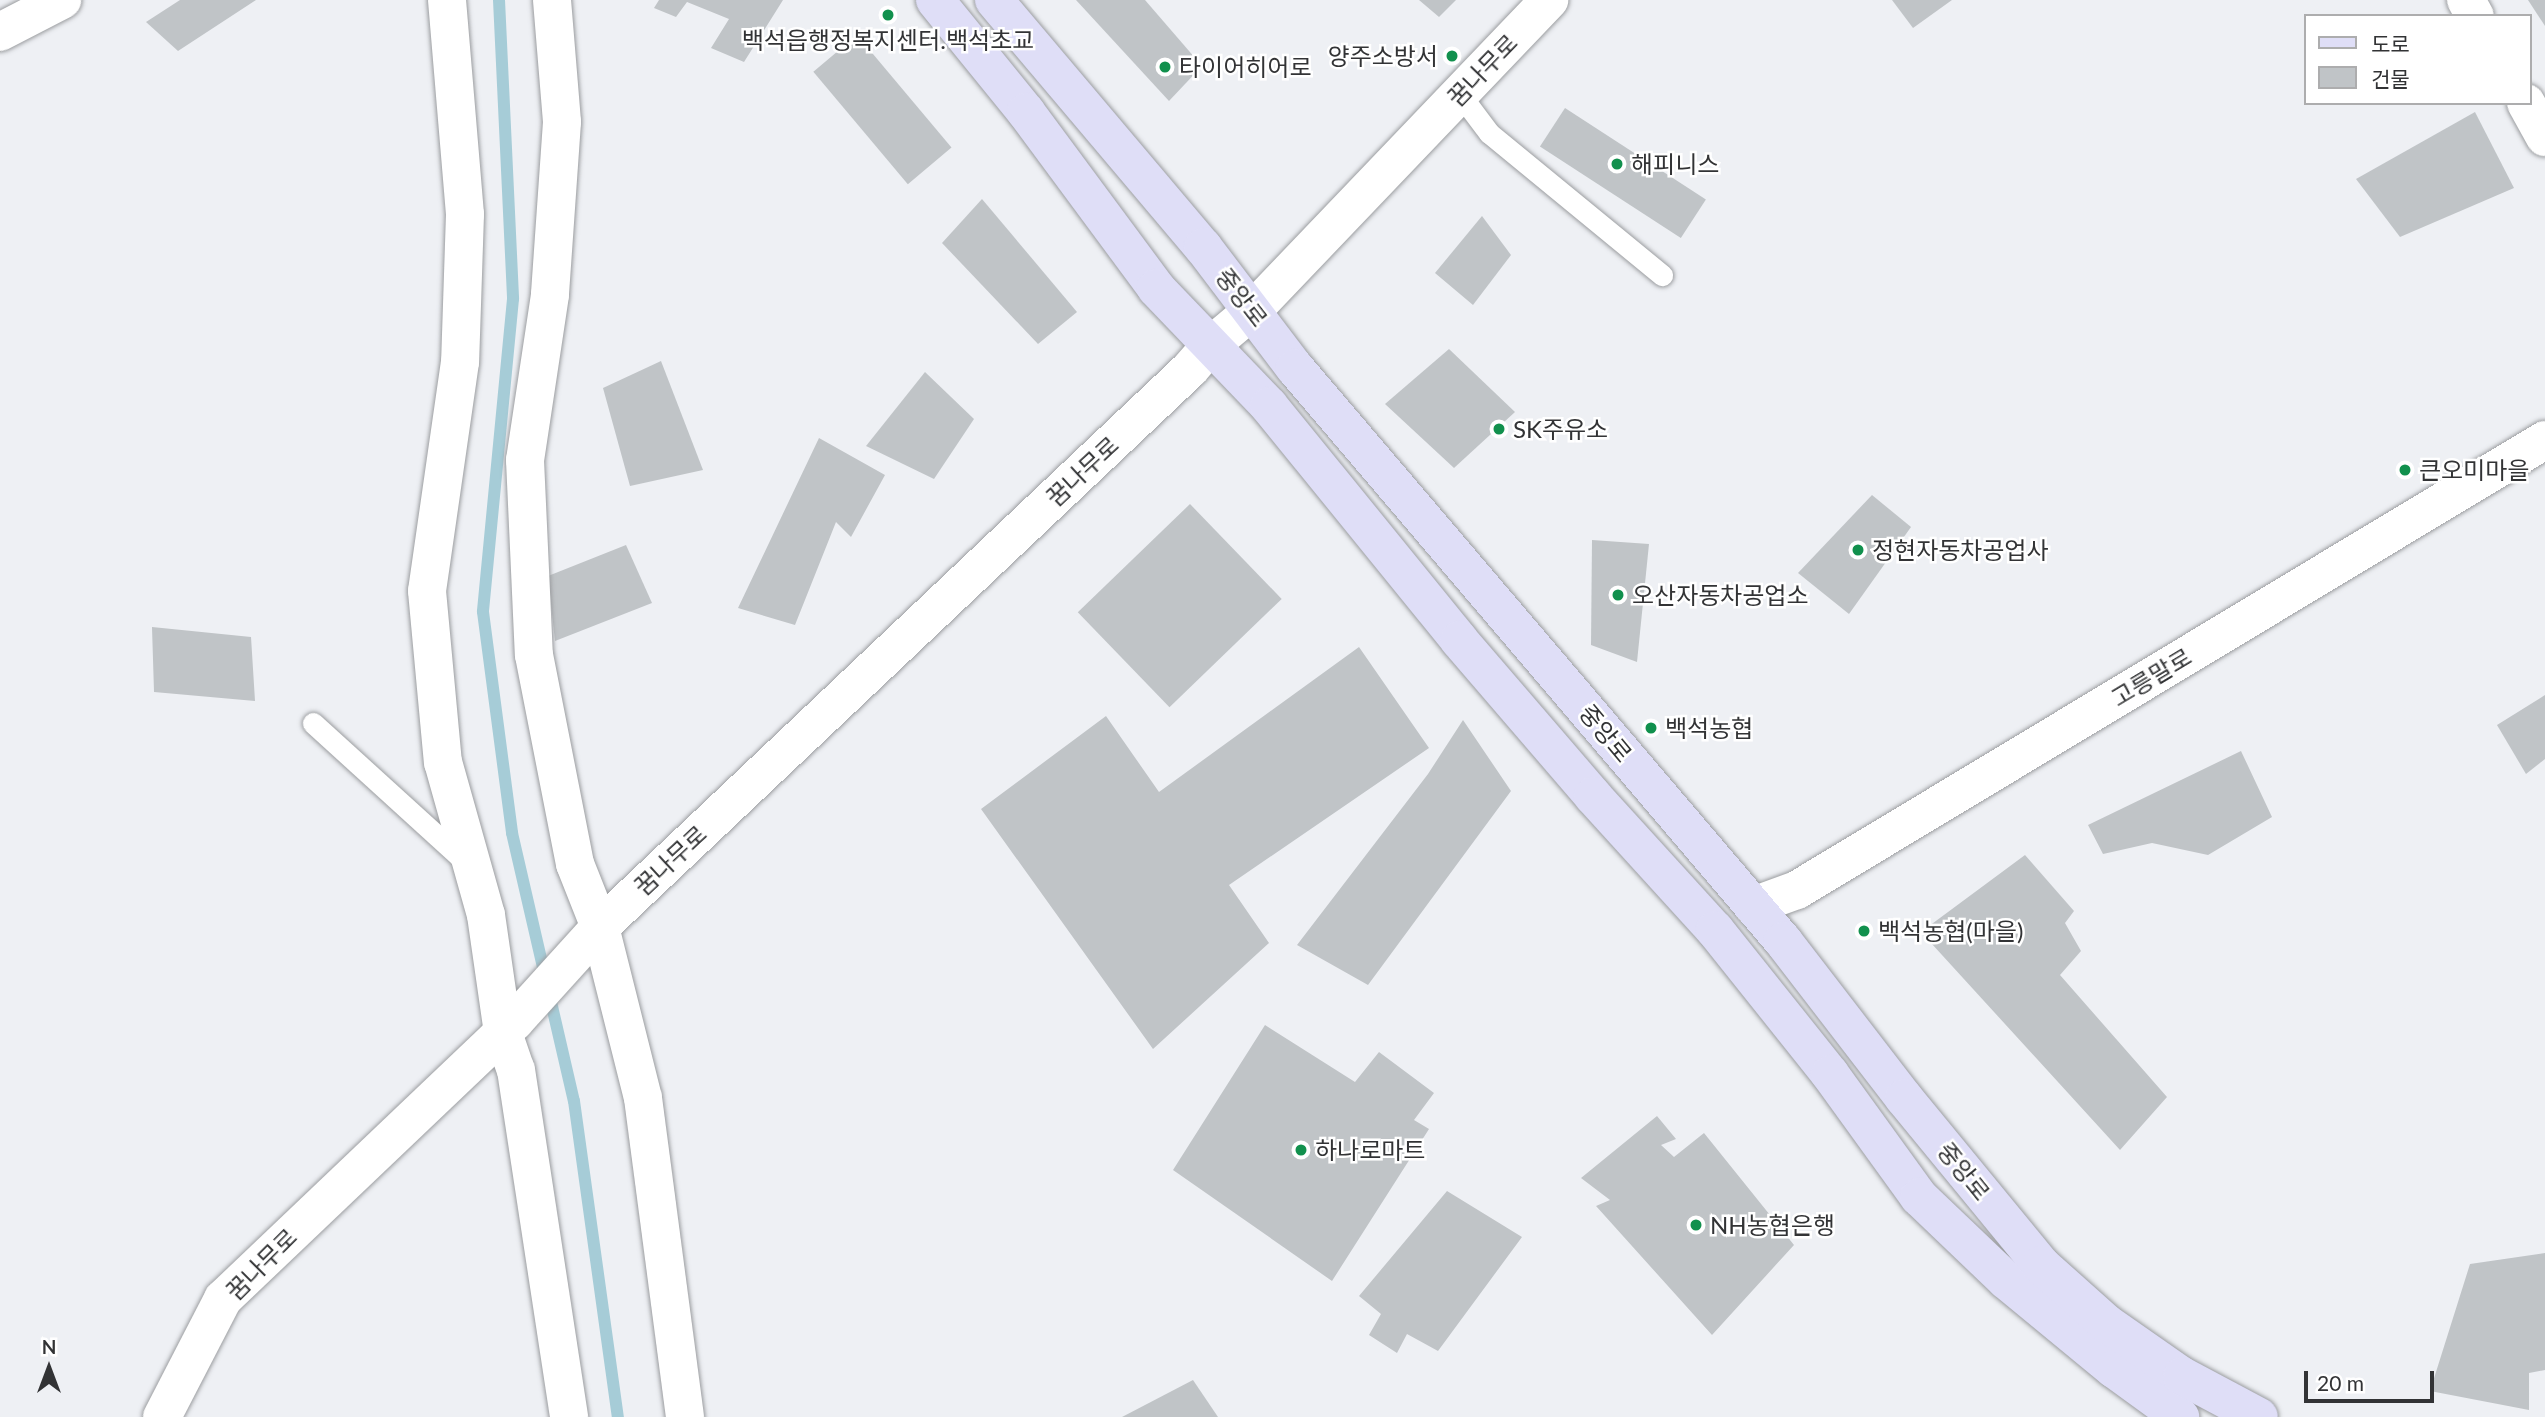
<!DOCTYPE html>
<html>
<head>
<meta charset="utf-8">
<style>
	body { margin:0 }
	#map { position:relative; width:2545px; height:1417px; overflow:hidden; background:#eef0f4; font-family:Lato,"Noto Sans KR",sans-serif }
	div>[style] { position:absolute }
	[style*='--x'] { left:calc(var(--x)*1px); top:calc(var(--y)*1px); width:calc(var(--w)*1px); rotate:calc(var(--a)*1deg) }
	.stream>* { height:12px; margin:-6px; padding:0 6px; transform-origin:6px; border-radius:6px; background:#a6ccd7 }
	.building>* { inset:0; background:#c0c4c7; transform-origin:0 0 }
	.roads { filter:drop-shadow(0 0 2px #9b9da0) drop-shadow(0 0 2px #9b9da0) }
	.service>* { height:21px; margin:-10.5px; padding:0 10.5px; transform-origin:10.5px; border-radius:10.5px; background:#fff }
	.minor>* { height:38px; margin:-19px; padding:0 19px; transform-origin:19px; border-radius:19px; background:#fff }
	.tertiary>* { height:38px; margin:-19px; padding:0 19px; transform-origin:19px; border-radius:19px; background:#fff }
	.secondary>* { height:38px; margin:-19px; padding:0 19px; transform-origin:19px; border-radius:19px; background:#dfdef7 }
	.dots>* { width:19px; height:19px; translate:-50% -50%; box-sizing:border-box; border:4px solid #fff; border-radius:50% }
	span { translate:-50% -50%; white-space:nowrap; text-align:center; line-height:1.15; -webkit-text-stroke:5px #fff; paint-order:stroke }
	.poi-label { font-size:24px; color:#323335 }
	.right { translate:-100% -50%; text-align:right }
	.left { translate:0 -50%; text-align:left }
	.street-label { font-size:24px; color:#323335 }
	.legend { position:absolute; left:2304px; top:14px; width:228px; height:91px; box-sizing:border-box; background:#fff; border:2px solid #adadae; margin:0; padding:9px 12px; list-style:none; font-size:21px; color:#323335 }
	.legend li { display:flex; align-items:center; gap:14px; height:35px }
	.legend b { width:35px; border:2px solid #adadae }
	.north { position:absolute; left:14px; top:1333px; width:70px; height:70px; -webkit-text-stroke:5px #fff; paint-order:stroke; rotate:0deg; font-size:19px; font-weight:700; line-height:28px; text-align:center; color:#323335 }
	.north::after { content:''; display:block; margin:auto; width:24px; height:32px; background:#323335; clip-path:polygon(50% 0,100% 100%,50% 72%,0 100%) }
	.scale { position:absolute; left:2304px; top:1371px; width:130px; height:32px; box-sizing:border-box; border:4px solid #323335; border-top:0; padding-left:9px; font-size:21px; line-height:24px; white-space:nowrap; color:#323335; -webkit-text-stroke:5px #fff; paint-order:stroke }
</style>
</head>
<body>
<div id="map">
	<div class="stream">
		<i style="--x:499;--y:0;--w:299;--a:87.3"></i>
		<i style="--x:513;--y:299;--w:314;--a:95.5"></i>
		<i style="--x:483;--y:612;--w:223;--a:82.5"></i>
		<i style="--x:512;--y:833;--w:275;--a:77"></i>
		<i style="--x:574;--y:1101;--w:319;--a:82.1"></i>
	</div>
	<div class="building">
		<i style="clip-path:polygon(180px 0,256px 0,178px 51px,146px 22px)"></i>
		<i style="clip-path:polygon(659px 0,783px 0,744px 62px,711px 48px,729px 19px,687px 2px,676px 17px,654px 8px)"></i>
		<i style="clip-path:polygon(1076px 0,1145px 0,1202px 66px,1169px 101px)"></i>
		<i style="clip-path:polygon(1419px 0,1456px 0,1439px 17px)"></i>
		<i style="clip-path:polygon(1892px 0,1952px 0,1913px 28px)"></i>
		<i style="clip-path:polygon(2528px 0,2545px 0,2545px 26px)"></i>
		<i style="left:857px;top:35px;width:147px;height:57px;rotate:50deg"></i>
		<i style="left:1565px;top:108px;width:168px;height:46px;rotate:33deg"></i>
		<i style="clip-path:polygon(2475px 112px,2514px 188px,2400px 237px,2356px 179px)"></i>
		<i style="clip-path:polygon(982px 199px,1077px 312px,1038px 344px,942px 243px)"></i>
		<i style="clip-path:polygon(1482px 216px,1511px 255px,1473px 305px,1435px 273px)"></i>
		<i style="clip-path:polygon(1449px 349px,1515px 412px,1454px 468px,1385px 404px)"></i>
		<i style="clip-path:polygon(661px 361px,703px 470px,630px 486px,603px 388px)"></i>
		<i style="clip-path:polygon(925px 372px,974px 419px,934px 479px,866px 446px)"></i>
		<i style="clip-path:polygon(819px 438px,885px 475px,851px 537px,836px 522px,795px 625px,738px 608px)"></i>
		<i style="clip-path:polygon(1872px 495px,1911px 527px,1849px 614px,1798px 573px)"></i>
		<i style="left:1190px;top:504px;width:132px;height:156px;rotate:46deg"></i>
		<i style="clip-path:polygon(1592px 540px,1649px 544px,1637px 662px,1591px 645px)"></i>
		<i style="clip-path:polygon(626px 545px,652px 603px,555px 641px,548px 576px)"></i>
		<i style="clip-path:polygon(152px 627px,251px 637px,255px 701px,154px 692px)"></i>
		<i style="clip-path:polygon(1359px 647px,1429px 748px,1229px 885px,1269px 943px,1153px 1049px,981px 809px,1106px 716px,1159px 792px)"></i>
		<i style="clip-path:polygon(2545px 695px,2545px 759px,2526px 774px,2497px 725px)"></i>
		<i style="clip-path:polygon(1463px 720px,1511px 791px,1368px 985px,1297px 945px,1428px 774px)"></i>
		<i style="clip-path:polygon(2241px 751px,2272px 817px,2208px 855px,2152px 843px,2103px 854px,2088px 825px)"></i>
		<i style="clip-path:polygon(2025px 855px,2074px 911px,2065px 923px,2081px 951px,2060px 975px,2167px 1097px,2120px 1150px,1921px 932px)"></i>
		<i style="clip-path:polygon(1265px 1025px,1355px 1082px,1379px 1052px,1434px 1093px,1414px 1120px,1429px 1129px,1332px 1281px,1173px 1170px)"></i>
		<i style="clip-path:polygon(1657px 1116px,1676px 1139px,1661px 1145px,1674px 1157px,1704px 1133px,1794px 1245px,1712px 1335px,1596px 1206px,1610px 1200px,1581px 1178px)"></i>
		<i style="clip-path:polygon(1447px 1191px,1522px 1237px,1438px 1351px,1407px 1334px,1397px 1353px,1369px 1335px,1381px 1314px,1359px 1296px)"></i>
		<i style="clip-path:polygon(2545px 1253px,2545px 1370px,2529px 1373px,2529px 1410px,2430px 1391px,2470px 1264px)"></i>
		<i style="clip-path:polygon(1193px 1380px,1218px 1417px,1122px 1417px)"></i>
	</div>
	<div class="roads">
		<div class="service">
			<i style="--x:1459;--y:93;--w:50;--a:53.1"></i>
			<i style="--x:1489;--y:133;--w:224;--a:39.4"></i>
			<i style="--x:313;--y:723;--w:207;--a:42.3"></i>
		</div>
		<div class="minor">
			<i style="--x:447;--y:0;--w:215;--a:85.2"></i>
			<i style="--x:465;--y:214;--w:148;--a:91.9"></i>
			<i style="--x:460;--y:362;--w:231;--a:98.2"></i>
			<i style="--x:427;--y:591;--w:172;--a:84.7"></i>
			<i style="--x:443;--y:762;--w:159;--a:74.3"></i>
			<i style="--x:486;--y:915;--w:119;--a:81.8"></i>
			<i style="--x:503;--y:1033;--w:39;--a:71"></i>
			<i style="--x:516;--y:1070;--w:351;--a:81.3"></i>
			<i style="--x:552;--y:0;--w:122;--a:85.3"></i>
			<i style="--x:562;--y:122;--w:173;--a:94"></i>
			<i style="--x:550;--y:295;--w:167;--a:98.6"></i>
			<i style="--x:525;--y:460;--w:195;--a:87.4"></i>
			<i style="--x:534;--y:655;--w:213;--a:78.9"></i>
			<i style="--x:575;--y:864;--w:68;--a:68.4"></i>
			<i style="--x:600;--y:927;--w:176;--a:75.9"></i>
			<i style="--x:643;--y:1098;--w:322;--a:82.5"></i>
			<i style="--x:2466;--y:0;--w:18;--a:61"></i>
			<i style="--x:0;--y:32;--w:70;--a:-27.3"></i>
			<i style="--x:2526;--y:103;--w:39;--a:61"></i>
			<i style="--x:1253;--y:310;--w:429;--a:-46.3"></i>
		</div>
		<div class="tertiary">
			<i style="--x:1753;--y:906;--w:47;--a:-20"></i>
			<i style="--x:1797;--y:890;--w:873;--a:-31.03"></i>
			<i style="--x:162;--y:1417;--w:133;--a:-62.7"></i>
			<i style="--x:223;--y:1299;--w:403;--a:-43.6"></i>
			<i style="--x:515;--y:1021;--w:127;--a:-47.9"></i>
			<i style="--x:600;--y:927;--w:812;--a:-43.4"></i>
			<i style="--x:1190;--y:369;--w:29;--a:-49"></i>
			<i style="--x:1209;--y:347;--w:57;--a:-40.1"></i>
		</div>
		<div class="secondary">
			<i style="--x:935;--y:0;--w:144;--a:50.9"></i>
			<i style="--x:1026;--y:112;--w:219;--a:53.5"></i>
			<i style="--x:1156;--y:288;--w:163;--a:46.2"></i>
			<i style="--x:1269;--y:406;--w:301;--a:50.9"></i>
			<i style="--x:1459;--y:640;--w:206;--a:49.3"></i>
			<i style="--x:1593;--y:796;--w:181;--a:47.7"></i>
			<i style="--x:1715;--y:930;--w:184;--a:51.4"></i>
			<i style="--x:1830;--y:1074;--w:152;--a:54.1"></i>
			<i style="--x:1919;--y:1197;--w:120;--a:43.7"></i>
			<i style="--x:2006;--y:1280;--w:140;--a:39.5"></i>
			<i style="--x:2114;--y:1369;--w:82;--a:36"></i>
			<i style="--x:994;--y:0;--w:324;--a:49.8"></i>
			<i style="--x:1203;--y:247;--w:152;--a:52.8"></i>
			<i style="--x:1295;--y:368;--w:753;--a:49.58"></i>
			<i style="--x:1783;--y:941;--w:198;--a:52.4"></i>
			<i style="--x:1904;--y:1098;--w:216;--a:50.6"></i>
			<i style="--x:2041;--y:1265;--w:87;--a:41.7"></i>
			<i style="--x:2106;--y:1323;--w:93;--a:34.9"></i>
			<i style="--x:2182;--y:1376;--w:87;--a:28"></i>
		</div>
	</div>
	<div class="dots">
		<i style="left:888px;top:15px;background:#11904d"></i>
		<i style="left:1452px;top:56px;background:#11904d"></i>
		<i style="left:1165px;top:67px;background:#11904d"></i>
		<i style="left:1617px;top:164px;background:#11904d"></i>
		<i style="left:1499px;top:429px;background:#11904d"></i>
		<i style="left:2405px;top:470px;background:#11904d"></i>
		<i style="left:1858px;top:550px;background:#11904d"></i>
		<i style="left:1618px;top:595px;background:#11904d"></i>
		<i style="left:1651px;top:728px;background:#11904d"></i>
		<i style="left:1864px;top:931px;background:#11904d"></i>
		<i style="left:1301px;top:1150px;background:#11904d"></i>
		<i style="left:1696px;top:1225px;background:#11904d"></i>
	</div>
	<div class="poi-label">
		<span style="left:888px;top:40px">백석읍행정복지센터.백석초교</span>
		<span class="right" style="left:1438px;top:56px">양주소방서</span>
		<span class="left" style="left:1179px;top:67px">타이어히어로</span>
		<span class="left" style="left:1631px;top:164px">해피니스</span>
		<span class="left" style="left:1513px;top:429px">SK주유소</span>
		<span class="left" style="left:2419px;top:470px">큰오미마을</span>
		<span class="left" style="left:1872px;top:550px">정현자동차공업사</span>
		<span class="left" style="left:1632px;top:595px">오산자동차공업소</span>
		<span class="left" style="left:1665px;top:728px">백석농협</span>
		<span class="left" style="left:1878px;top:931px">백석농협(마을)</span>
		<span class="left" style="left:1315px;top:1150px">하나로마트</span>
		<span class="left" style="left:1710px;top:1225px">NH농협은행</span>
	</div>
	<div class="street-label">
		<span style="left:1482px;top:70px;rotate:-46deg">꿈나무로</span>
		<span style="left:1242px;top:297px;rotate:52deg">중앙로</span>
		<span style="left:1082px;top:471px;rotate:-43deg">꿈나무로</span>
		<span style="left:2151px;top:677px;rotate:-31deg">고릉말로</span>
		<span style="left:1606px;top:733px;rotate:50deg">중앙로</span>
		<span style="left:670px;top:860px;rotate:-43deg">꿈나무로</span>
		<span style="left:1964px;top:1171px;rotate:51deg">중앙로</span>
		<span style="left:261px;top:1264px;rotate:-45deg">꿈나무로</span>
	</div>
	<ul class="legend">
	<li><b style="height:9px;background:#dfdef7"></b>도로</li>
	<li><b style="height:19px;background:#c0c4c7"></b>건물</li>
	</ul>
	<div class="north">N</div>
	<div class="scale">20 m</div>
</div>
</body>
</html>
